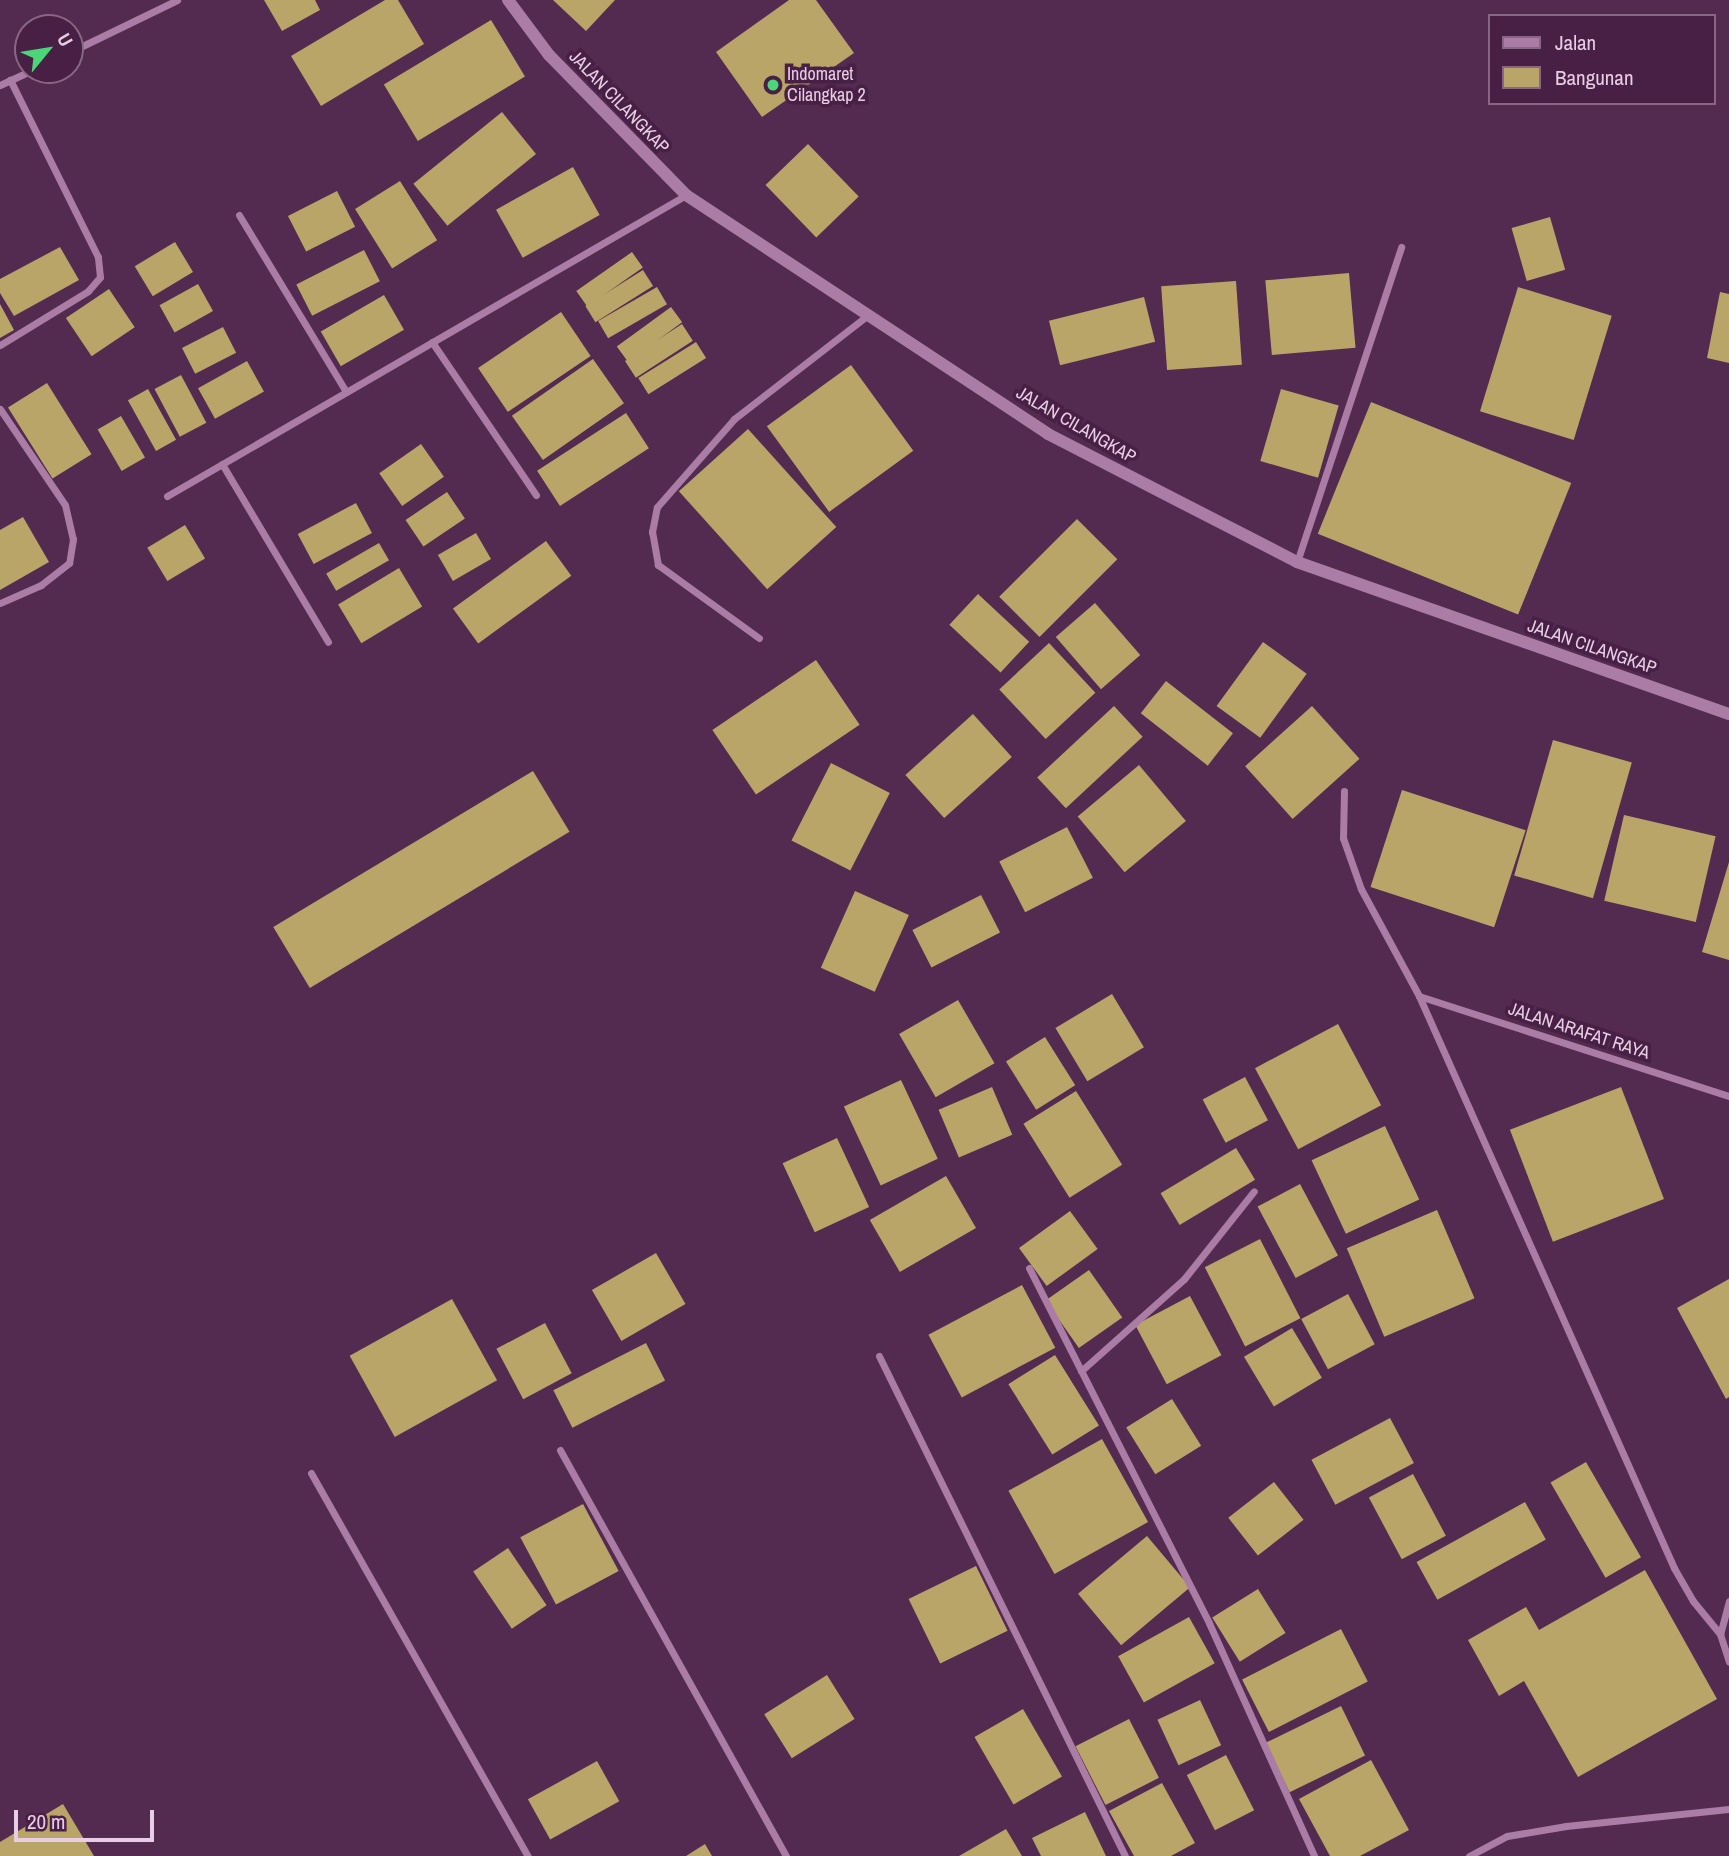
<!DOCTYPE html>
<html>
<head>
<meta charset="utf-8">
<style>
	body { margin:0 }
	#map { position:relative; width:1729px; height:1856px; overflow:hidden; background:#532a50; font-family:"Archivo Narrow",sans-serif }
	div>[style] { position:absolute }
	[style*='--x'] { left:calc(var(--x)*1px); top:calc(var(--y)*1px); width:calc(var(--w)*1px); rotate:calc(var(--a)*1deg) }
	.building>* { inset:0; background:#baa569; transform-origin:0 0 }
	.minor>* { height:7px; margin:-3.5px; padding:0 3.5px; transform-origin:3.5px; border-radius:3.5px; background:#ab7ca5 }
	.tertiary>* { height:12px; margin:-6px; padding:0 6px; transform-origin:6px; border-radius:6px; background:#ab7ca5 }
	.dots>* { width:19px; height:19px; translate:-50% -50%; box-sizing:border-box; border:4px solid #482045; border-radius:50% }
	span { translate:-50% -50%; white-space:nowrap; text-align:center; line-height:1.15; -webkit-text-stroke:7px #482045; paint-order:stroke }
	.poi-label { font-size:18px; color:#e8cee4 }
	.left { translate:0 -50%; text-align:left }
	.street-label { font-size:18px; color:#e8cee4 }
	.legend { position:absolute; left:1488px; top:14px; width:228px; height:91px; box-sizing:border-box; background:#482045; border:2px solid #886685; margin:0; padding:9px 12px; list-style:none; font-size:21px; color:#e8cee4 }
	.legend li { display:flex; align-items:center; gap:14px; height:35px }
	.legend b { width:35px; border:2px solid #886685 }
	.north { position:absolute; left:14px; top:14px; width:70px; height:70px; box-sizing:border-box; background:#482045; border:2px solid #886685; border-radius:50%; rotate:60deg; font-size:19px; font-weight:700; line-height:28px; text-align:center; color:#e8cee4 }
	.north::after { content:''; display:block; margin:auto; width:24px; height:32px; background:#4bd677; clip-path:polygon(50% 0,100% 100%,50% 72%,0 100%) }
	.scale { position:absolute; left:14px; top:1810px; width:140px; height:32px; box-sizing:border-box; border:4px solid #e8cee4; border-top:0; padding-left:9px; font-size:21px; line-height:24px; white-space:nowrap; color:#e8cee4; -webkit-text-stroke:5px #482045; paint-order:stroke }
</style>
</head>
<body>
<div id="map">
	<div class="building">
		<i style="clip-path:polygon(264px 0,315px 0,320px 10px,282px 31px)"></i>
		<i style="clip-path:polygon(385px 0,398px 0,424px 44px,321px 106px,291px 56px)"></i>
		<i style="clip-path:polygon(553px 0,615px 0,586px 31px)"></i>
		<i style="clip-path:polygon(789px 0,816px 0,854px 53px,762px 117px,716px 52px)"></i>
		<i style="left:491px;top:20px;width:66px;height:125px;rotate:59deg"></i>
		<i style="left:502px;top:112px;width:54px;height:114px;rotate:51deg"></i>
		<i style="left:808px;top:144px;width:73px;height:59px;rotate:46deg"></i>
		<i style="left:573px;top:167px;width:55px;height:88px;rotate:61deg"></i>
		<i style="left:400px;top:181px;width:70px;height:53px;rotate:58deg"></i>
		<i style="left:337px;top:191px;width:40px;height:55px;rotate:63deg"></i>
		<i style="left:1550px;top:217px;width:55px;height:40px;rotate:74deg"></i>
		<i style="left:175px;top:242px;width:35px;height:47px;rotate:59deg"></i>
		<i style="clip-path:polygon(60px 247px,79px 280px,14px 316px,0 293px,0 279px)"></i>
		<i style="left:364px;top:250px;width:35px;height:76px;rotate:63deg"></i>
		<i style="left:632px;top:252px;width:19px;height:68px;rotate:55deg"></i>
		<i style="left:643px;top:270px;width:19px;height:68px;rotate:58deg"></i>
		<i style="left:1349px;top:273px;width:75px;height:84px;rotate:85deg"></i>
		<i style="left:1236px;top:281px;width:84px;height:75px;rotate:86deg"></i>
		<i style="left:198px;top:284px;width:31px;height:44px;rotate:61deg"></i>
		<i style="left:657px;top:287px;width:20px;height:68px;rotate:60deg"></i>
		<i style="left:1518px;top:287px;width:98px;height:130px;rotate:17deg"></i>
		<i style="left:109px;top:289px;width:46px;height:52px;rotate:56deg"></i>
		<i style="clip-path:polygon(1720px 292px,1729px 294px,1729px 363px,1707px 358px)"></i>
		<i style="left:384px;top:295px;width:40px;height:73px;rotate:60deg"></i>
		<i style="left:1144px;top:297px;width:46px;height:98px;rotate:76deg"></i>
		<i style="clip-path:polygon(0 304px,14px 330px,0 338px)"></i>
		<i style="left:671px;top:307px;width:19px;height:67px;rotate:54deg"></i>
		<i style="left:561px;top:312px;width:53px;height:100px;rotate:56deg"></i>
		<i style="left:682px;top:324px;width:20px;height:68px;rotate:57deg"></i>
		<i style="left:223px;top:327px;width:29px;height:46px;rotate:63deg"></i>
		<i style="left:696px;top:342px;width:19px;height:68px;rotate:58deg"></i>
		<i style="left:593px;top:359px;width:54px;height:99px;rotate:55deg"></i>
		<i style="left:247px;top:361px;width:35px;height:56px;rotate:61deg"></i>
		<i style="left:851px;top:365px;width:106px;height:104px;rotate:54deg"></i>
		<i style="left:181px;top:375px;width:54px;height:30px;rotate:62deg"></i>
		<i style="left:47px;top:383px;width:84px;height:46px;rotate:58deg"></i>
		<i style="left:148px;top:389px;width:58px;height:23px;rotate:61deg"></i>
		<i style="left:1281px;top:389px;width:60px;height:75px;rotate:16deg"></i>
		<i style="left:1371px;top:402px;width:216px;height:142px;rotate:22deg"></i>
		<i style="left:626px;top:413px;width:42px;height:106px;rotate:57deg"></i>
		<i style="left:121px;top:416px;width:48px;height:27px;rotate:60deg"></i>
		<i style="left:748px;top:429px;width:132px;height:93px;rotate:48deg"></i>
		<i style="left:421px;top:444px;width:40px;height:51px;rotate:55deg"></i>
		<i style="left:447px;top:492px;width:32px;height:50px;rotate:56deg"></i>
		<i style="left:356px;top:503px;width:34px;height:66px;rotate:62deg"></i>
		<i style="clip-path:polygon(23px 517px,49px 562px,0 590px,0 530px)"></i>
		<i style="left:1077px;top:519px;width:57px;height:110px;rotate:45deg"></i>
		<i style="left:185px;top:525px;width:39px;height:44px;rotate:59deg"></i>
		<i style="left:476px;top:533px;width:30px;height:44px;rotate:60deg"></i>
		<i style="left:546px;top:541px;width:43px;height:115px;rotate:54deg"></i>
		<i style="left:379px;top:543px;width:20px;height:61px;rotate:60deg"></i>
		<i style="left:399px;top:568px;width:45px;height:71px;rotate:59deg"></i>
		<i style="left:978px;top:594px;width:70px;height:42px;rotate:43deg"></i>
		<i style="left:1095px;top:603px;width:69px;height:52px;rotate:49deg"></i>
		<i style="left:1263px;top:642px;width:54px;height:79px;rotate:36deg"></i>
		<i style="left:1049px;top:643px;width:68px;height:68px;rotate:47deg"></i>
		<i style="left:816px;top:660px;width:78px;height:125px;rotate:56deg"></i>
		<i style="left:1166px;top:681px;width:85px;height:41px;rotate:38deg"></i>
		<i style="left:1114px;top:706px;width:42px;height:105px;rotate:47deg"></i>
		<i style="left:1312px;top:706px;width:71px;height:90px;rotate:48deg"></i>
		<i style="left:973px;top:714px;width:58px;height:91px;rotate:48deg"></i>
		<i style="left:1553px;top:740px;width:82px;height:141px;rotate:16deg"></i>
		<i style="left:831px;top:763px;width:66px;height:87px;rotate:27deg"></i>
		<i style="left:1139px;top:765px;width:73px;height:80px;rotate:50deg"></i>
		<i style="left:533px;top:771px;width:71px;height:303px;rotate:59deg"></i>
		<i style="left:1402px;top:790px;width:130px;height:102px;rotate:18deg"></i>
		<i style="left:1624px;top:815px;width:94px;height:88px;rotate:13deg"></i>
		<i style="left:1067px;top:827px;width:57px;height:76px;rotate:63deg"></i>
		<i style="clip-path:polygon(1729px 862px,1729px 960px,1702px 952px)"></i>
		<i style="left:855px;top:891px;width:59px;height:84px;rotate:24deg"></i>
		<i style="left:981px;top:895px;width:42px;height:77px;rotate:63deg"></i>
		<i style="left:1112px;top:994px;width:62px;height:66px;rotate:59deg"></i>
		<i style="left:958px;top:1000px;width:73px;height:68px;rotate:60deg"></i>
		<i style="left:1338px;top:1024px;width:92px;height:94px;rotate:62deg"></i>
		<i style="left:1045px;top:1037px;width:57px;height:46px;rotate:58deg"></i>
		<i style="left:1245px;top:1077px;width:49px;height:48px;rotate:62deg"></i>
		<i style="left:901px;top:1080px;width:87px;height:63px;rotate:65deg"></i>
		<i style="left:992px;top:1087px;width:52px;height:58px;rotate:67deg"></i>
		<i style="left:1621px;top:1087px;width:120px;height:119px;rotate:69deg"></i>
		<i style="left:1076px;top:1091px;width:87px;height:62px;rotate:58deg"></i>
		<i style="left:1385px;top:1126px;width:81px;height:81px;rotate:65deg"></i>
		<i style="left:837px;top:1138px;width:76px;height:60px;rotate:65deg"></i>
		<i style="left:1236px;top:1148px;width:37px;height:88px;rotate:59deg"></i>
		<i style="left:946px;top:1176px;width:60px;height:88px;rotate:60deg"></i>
		<i style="left:1300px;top:1184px;width:81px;height:48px;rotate:62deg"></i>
		<i style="left:1437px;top:1210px;width:96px;height:98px;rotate:67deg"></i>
		<i style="left:1070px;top:1211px;width:47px;height:63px;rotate:54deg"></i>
		<i style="left:1260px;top:1239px;width:89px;height:62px;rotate:63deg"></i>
		<i style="left:656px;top:1253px;width:59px;height:74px;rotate:60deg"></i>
		<i style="left:1089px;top:1270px;width:58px;height:53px;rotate:55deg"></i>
		<i style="clip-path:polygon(1729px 1279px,1729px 1397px,1726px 1399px,1677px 1308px)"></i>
		<i style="left:1022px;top:1285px;width:71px;height:106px;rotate:62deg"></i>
		<i style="left:1348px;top:1294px;width:57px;height:53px;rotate:62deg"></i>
		<i style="left:1190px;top:1296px;width:67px;height:62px;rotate:62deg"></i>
		<i style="left:452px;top:1299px;width:93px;height:117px;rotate:61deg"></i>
		<i style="left:545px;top:1323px;width:57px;height:55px;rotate:62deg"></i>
		<i style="left:1292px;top:1328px;width:58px;height:56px;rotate:59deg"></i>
		<i style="left:646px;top:1343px;width:42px;height:104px;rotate:63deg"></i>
		<i style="left:1055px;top:1355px;width:83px;height:55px;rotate:58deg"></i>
		<i style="left:1172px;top:1399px;width:55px;height:54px;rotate:58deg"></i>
		<i style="left:1390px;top:1418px;width:51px;height:89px;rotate:62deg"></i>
		<i style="left:1102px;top:1439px;width:95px;height:107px;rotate:61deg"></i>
		<i style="left:1586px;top:1462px;width:110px;height:41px;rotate:60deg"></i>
		<i style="left:1413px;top:1474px;width:70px;height:50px;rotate:62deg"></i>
		<i style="left:1274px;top:1482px;width:48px;height:58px;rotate:52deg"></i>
		<i style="left:1525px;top:1502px;width:43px;height:124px;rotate:61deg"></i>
		<i style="left:583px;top:1504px;width:76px;height:71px;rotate:62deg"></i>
		<i style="left:1147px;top:1536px;width:67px;height:90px;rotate:50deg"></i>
		<i style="left:508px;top:1548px;width:69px;height:42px;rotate:56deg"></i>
		<i style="left:976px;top:1566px;width:72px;height:75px;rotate:64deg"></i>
		<i style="clip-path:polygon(1645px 1570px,1717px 1699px,1578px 1777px,1524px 1681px,1499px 1696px,1468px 1640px,1526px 1607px,1539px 1630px)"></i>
		<i style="left:1258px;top:1589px;width:52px;height:54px;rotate:58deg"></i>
		<i style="left:1189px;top:1617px;width:53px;height:81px;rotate:61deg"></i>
		<i style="left:1341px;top:1629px;width:59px;height:111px;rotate:63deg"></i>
		<i style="left:827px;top:1675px;width:52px;height:74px;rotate:58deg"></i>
		<i style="left:1200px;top:1700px;width:50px;height:47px;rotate:65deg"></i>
		<i style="left:1341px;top:1706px;width:55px;height:84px;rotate:64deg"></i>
		<i style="left:1023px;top:1709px;width:78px;height:56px;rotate:60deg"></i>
		<i style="left:1129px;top:1719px;width:66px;height:60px;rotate:63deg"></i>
		<i style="left:1226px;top:1755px;width:62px;height:44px;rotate:63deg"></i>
		<i style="clip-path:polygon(1371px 1760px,1409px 1830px,1360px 1856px,1330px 1856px,1299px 1799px)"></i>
		<i style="left:597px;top:1761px;width:46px;height:79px;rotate:61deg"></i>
		<i style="clip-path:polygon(1162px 1783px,1195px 1843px,1171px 1856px,1134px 1856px,1109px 1811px)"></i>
		<i style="clip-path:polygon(63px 1804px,94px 1856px,0 1856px,0 1842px)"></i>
		<i style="clip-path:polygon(1085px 1812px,1106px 1856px,1041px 1856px,1032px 1838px)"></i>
		<i style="clip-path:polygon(1006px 1829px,1022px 1856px,959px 1856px)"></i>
		<i style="clip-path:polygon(705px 1844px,712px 1856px,686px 1856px)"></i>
	</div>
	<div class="minor">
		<i style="--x:70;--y:52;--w:119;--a:-25.9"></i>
		<i style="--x:0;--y:85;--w:35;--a:-25"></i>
		<i style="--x:239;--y:215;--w:207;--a:58.8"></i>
		<i style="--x:432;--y:342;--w:185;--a:55.8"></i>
		<i style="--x:0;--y:345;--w:103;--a:-31.5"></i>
		<i style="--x:88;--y:291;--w:18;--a:-49"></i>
		<i style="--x:100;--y:277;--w:20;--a:-96"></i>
		<i style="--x:98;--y:257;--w:198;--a:-116.4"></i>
		<i style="--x:0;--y:409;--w:116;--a:55.9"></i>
		<i style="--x:65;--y:505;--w:35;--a:77"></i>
		<i style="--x:73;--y:539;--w:24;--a:99"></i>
		<i style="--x:69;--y:563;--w:36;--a:142"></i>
		<i style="--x:41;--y:585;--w:45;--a:156.3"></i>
		<i style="--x:222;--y:464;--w:207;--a:59.2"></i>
		<i style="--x:167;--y:496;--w:600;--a:-30.11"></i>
		<i style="--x:1297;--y:562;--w:332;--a:-71.7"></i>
		<i style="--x:759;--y:638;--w:125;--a:-144.1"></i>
		<i style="--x:658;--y:565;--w:34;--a:-100"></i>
		<i style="--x:652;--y:532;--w:25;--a:-79"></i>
		<i style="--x:657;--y:507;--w:117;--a:-48.8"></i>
		<i style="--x:734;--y:419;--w:170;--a:-37.8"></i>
		<i style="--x:1344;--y:791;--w:47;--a:91.2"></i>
		<i style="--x:1343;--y:838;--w:54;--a:70.6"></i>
		<i style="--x:1361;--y:889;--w:122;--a:61.5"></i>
		<i style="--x:1419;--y:996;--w:626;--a:65.97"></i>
		<i style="--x:1674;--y:1568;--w:38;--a:60"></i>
		<i style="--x:1693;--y:1601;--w:43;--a:50.7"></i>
		<i style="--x:1419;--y:996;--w:326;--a:17.9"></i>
		<i style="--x:1029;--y:1268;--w:398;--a:63.1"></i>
		<i style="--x:1209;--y:1623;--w:256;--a:65.7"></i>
		<i style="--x:879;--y:1356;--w:557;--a:63.8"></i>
		<i style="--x:1081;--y:1371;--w:138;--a:-41.8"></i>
		<i style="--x:1184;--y:1279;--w:112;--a:-51.5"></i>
		<i style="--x:560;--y:1450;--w:465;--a:60.9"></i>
		<i style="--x:311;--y:1473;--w:440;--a:60.5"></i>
		<i style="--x:1729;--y:1601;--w:34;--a:105"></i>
		<i style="--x:1720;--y:1634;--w:29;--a:72"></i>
		<i style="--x:1469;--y:1856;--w:43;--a:-27.8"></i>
		<i style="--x:1507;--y:1836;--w:60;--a:-9.6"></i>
		<i style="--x:1566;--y:1826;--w:164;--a:-6"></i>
	</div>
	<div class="tertiary">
		<i style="--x:508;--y:0;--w:69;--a:53.3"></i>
		<i style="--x:549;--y:55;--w:196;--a:45.6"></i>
		<i style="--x:686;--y:195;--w:434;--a:33.4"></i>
		<i style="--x:1048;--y:434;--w:280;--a:27.2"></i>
		<i style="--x:1297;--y:562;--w:458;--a:19.4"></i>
	</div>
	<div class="dots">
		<i style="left:773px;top:85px;background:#4bd677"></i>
	</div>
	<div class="poi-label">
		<span class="left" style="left:787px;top:85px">Indomaret<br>Cilangkap 2</span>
	</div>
	<div class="street-label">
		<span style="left:619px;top:102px;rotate:46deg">JALAN CILANGKAP</span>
		<span style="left:1076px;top:425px;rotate:30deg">JALAN CILANGKAP</span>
		<span style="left:1592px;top:647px;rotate:19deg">JALAN CILANGKAP</span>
		<span style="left:1579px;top:1031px;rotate:18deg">JALAN ARAFAT RAYA</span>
	</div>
	<ul class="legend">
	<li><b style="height:9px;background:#ab7ca5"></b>Jalan</li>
	<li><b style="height:19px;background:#baa569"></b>Bangunan</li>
	</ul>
	<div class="north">U</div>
	<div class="scale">20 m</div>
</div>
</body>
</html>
